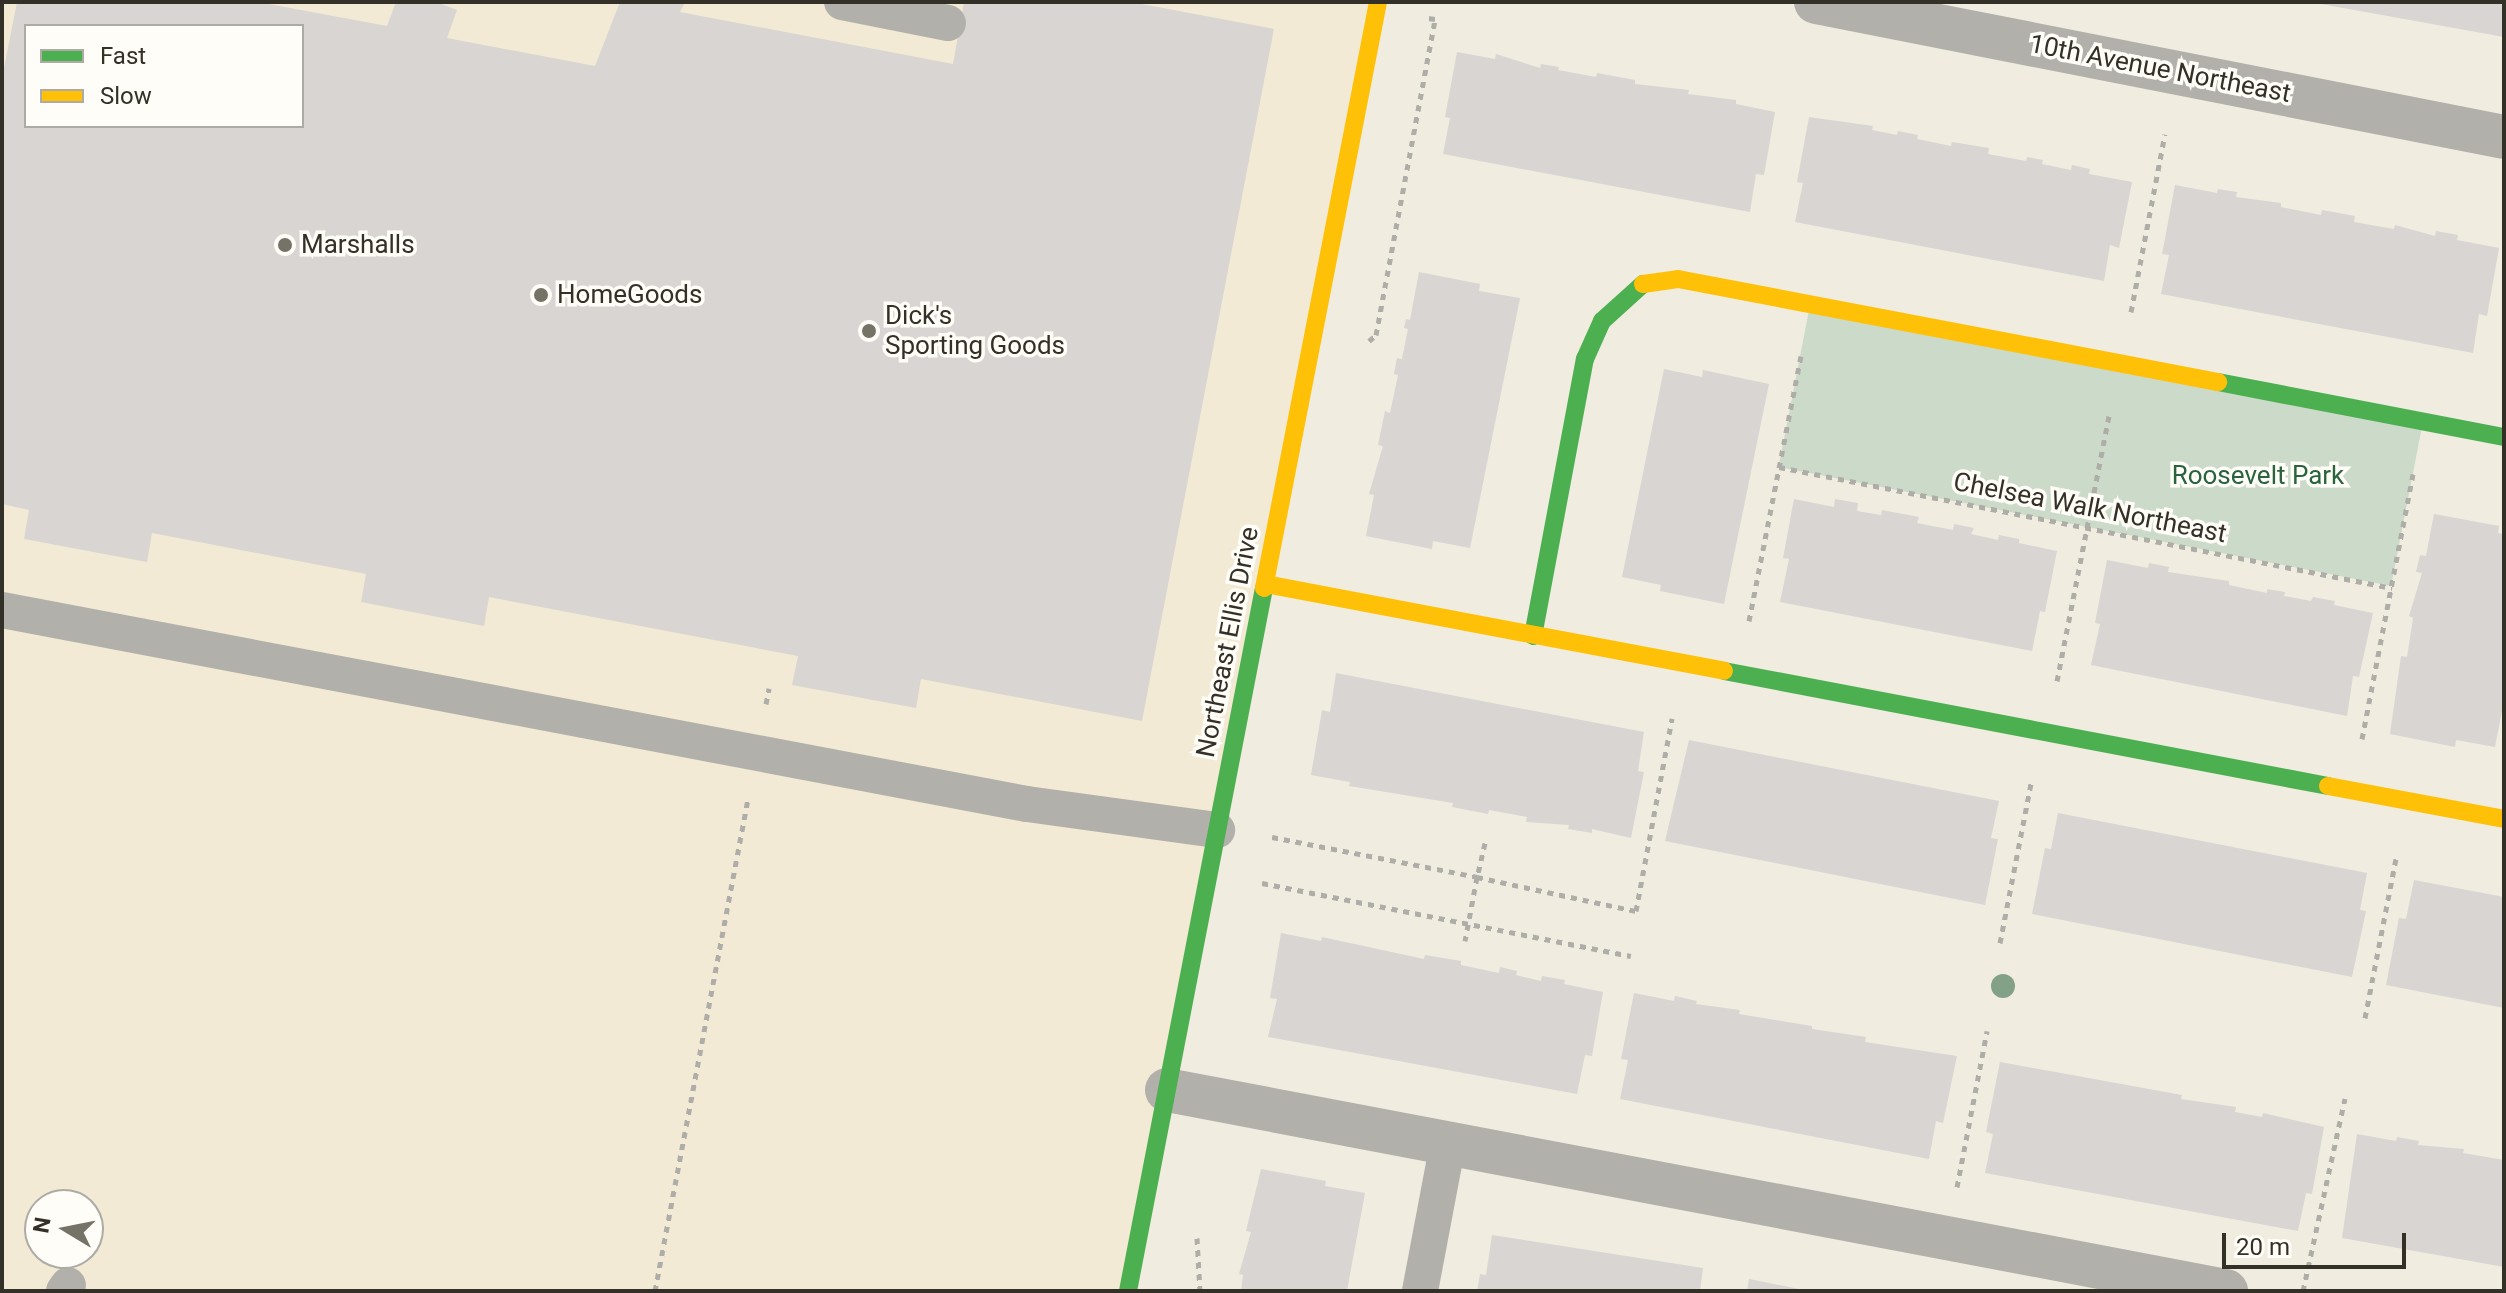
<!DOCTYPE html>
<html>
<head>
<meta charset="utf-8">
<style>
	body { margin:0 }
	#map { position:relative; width:2506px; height:1293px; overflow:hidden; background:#f0ece0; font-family:Roboto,sans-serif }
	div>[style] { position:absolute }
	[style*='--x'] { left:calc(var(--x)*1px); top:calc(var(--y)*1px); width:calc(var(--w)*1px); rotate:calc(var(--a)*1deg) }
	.built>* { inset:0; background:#f2ead4 }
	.green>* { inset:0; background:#ccdbc9; transform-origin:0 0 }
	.building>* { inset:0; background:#d9d5d2 }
	.path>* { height:5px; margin-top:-2.5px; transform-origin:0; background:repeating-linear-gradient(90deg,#afada7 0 6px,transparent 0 12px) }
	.lane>* { height:36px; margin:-18px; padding:0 18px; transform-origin:18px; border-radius:18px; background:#b1b0aa }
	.street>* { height:44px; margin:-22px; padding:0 22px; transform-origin:22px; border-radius:22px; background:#b1b0aa }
	.fast>* { height:18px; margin:-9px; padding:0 9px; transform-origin:9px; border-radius:9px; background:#4caf50 }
	.slow>* { height:18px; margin:-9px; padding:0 9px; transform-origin:9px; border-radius:9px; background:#ffc107 }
	.trees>* { width:24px; height:24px; margin:-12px; border-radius:50%; background:#83a187 }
	.dots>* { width:22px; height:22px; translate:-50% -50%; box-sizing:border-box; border:4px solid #fffdf8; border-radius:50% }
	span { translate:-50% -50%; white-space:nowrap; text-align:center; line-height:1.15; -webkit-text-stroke:7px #fffdf8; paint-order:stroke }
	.street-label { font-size:26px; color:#333027 }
	.poi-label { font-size:26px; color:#333027 }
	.left { translate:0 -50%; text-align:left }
	.park-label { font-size:26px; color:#2a643e }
	.frame { position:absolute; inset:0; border:4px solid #333027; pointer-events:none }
	.legend { position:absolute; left:24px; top:24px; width:280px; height:104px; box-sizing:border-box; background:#fffdf8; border:2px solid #adaba4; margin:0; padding:10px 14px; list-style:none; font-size:24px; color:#333027 }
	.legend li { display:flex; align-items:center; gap:16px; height:40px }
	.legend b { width:40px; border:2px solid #adaba4 }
	.north { position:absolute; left:24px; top:1189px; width:80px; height:80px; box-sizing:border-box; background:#fffdf8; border:2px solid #adaba4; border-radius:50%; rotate:280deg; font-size:22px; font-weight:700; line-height:32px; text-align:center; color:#333027 }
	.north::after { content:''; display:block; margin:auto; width:28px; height:36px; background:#757268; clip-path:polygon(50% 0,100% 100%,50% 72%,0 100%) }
	.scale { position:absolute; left:2222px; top:1233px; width:184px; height:36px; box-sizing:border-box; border:4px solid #333027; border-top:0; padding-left:10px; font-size:24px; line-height:28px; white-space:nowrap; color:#333027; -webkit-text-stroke:6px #fffdf8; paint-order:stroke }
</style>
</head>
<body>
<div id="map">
	<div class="built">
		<i style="clip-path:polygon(evenodd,2px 2px,1378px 2px,1128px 1291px,2px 1291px,2px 2px,26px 26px,302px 26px,302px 126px,26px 126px,26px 26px,2px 2px,40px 1205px,88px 1205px,88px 1253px,40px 1253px,40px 1205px)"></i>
	</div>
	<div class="green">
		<i style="left:1810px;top:305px;width:624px;height:165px;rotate:11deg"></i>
	</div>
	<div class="building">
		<i style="clip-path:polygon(evenodd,17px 2px,258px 2px,387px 26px,396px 2px,436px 2px,457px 10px,447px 38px,595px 66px,620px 2px,685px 2px,680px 12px,953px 64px,964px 2px,1131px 2px,1274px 29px,1142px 721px,921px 679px,916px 708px,792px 685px,798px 656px,489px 597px,484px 626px,361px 602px,366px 574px,152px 533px,147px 562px,24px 539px,29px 510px,2px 504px,2px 78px,17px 2px,26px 26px,302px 26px,302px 126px,26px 126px,26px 26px)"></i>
		<i style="clip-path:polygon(2321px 2px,2504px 2px,2504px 37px,2321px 4px)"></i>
		<i style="clip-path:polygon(1457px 52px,1495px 59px,1496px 54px,1540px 68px,1541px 64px,1559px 67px,1558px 70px,1596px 77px,1597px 73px,1635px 80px,1635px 84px,1689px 90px,1688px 94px,1736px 100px,1736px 104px,1775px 112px,1764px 175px,1756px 174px,1750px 212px,1443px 154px,1450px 118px,1445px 117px)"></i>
		<i style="clip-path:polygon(1809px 117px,1873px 126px,1872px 130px,1897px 135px,1898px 131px,1918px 135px,1917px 139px,1951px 146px,1952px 142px,1989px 148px,1988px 154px,2026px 161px,2027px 157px,2043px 160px,2042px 164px,2071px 170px,2072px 165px,2090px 169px,2089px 174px,2132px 182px,2119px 248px,2110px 245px,2104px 281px,1795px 222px,1803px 183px,1797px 182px)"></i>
		<i style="clip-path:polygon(2175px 185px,2217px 193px,2218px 189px,2237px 192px,2236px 197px,2281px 203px,2281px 207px,2321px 215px,2322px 210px,2355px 216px,2354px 222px,2394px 229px,2395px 225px,2435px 236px,2436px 231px,2458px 235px,2457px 240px,2499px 248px,2487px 316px,2479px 314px,2473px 353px,2161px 294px,2169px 255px,2162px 254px)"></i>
		<i style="clip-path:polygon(1419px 272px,1480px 284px,1479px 291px,1520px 298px,1470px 548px,1433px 541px,1432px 549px,1366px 536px,1374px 495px,1369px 494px,1383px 446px,1378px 445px,1385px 411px,1390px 413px,1398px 375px,1394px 374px,1397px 358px,1402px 359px,1408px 329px,1404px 328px,1406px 319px,1410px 320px)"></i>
		<i style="clip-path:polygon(1664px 369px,1702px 377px,1703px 370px,1769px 384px,1724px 604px,1660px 591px,1661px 585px,1622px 577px)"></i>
		<i style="clip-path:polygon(1794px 499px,1834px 507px,1835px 499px,1858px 503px,1857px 511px,1881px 515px,1882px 510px,1919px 517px,1917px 523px,1953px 530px,1954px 524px,1974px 528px,1971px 534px,1998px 540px,1999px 535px,2019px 539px,2019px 543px,2057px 551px,2045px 612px,2040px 611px,2032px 651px,1780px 602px,1789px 559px,1783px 558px)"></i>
		<i style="clip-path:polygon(2434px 514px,2499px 526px,2498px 533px,2504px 534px,2504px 701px,2495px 747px,2456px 740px,2455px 747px,2390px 734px,2401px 656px,2407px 657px,2413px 618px,2409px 616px,2422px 573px,2416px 572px,2420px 555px,2426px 556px)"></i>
		<i style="clip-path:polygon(2107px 560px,2148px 568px,2149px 563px,2169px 567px,2168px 572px,2229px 581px,2229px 585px,2267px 593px,2267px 589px,2285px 592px,2284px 596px,2311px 601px,2313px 597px,2335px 601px,2334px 605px,2373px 613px,2359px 677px,2353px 676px,2347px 716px,2091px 665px,2100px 624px,2095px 623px)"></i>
		<i style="clip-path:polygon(1336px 673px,1644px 732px,1638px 771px,1644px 772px,1631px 838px,1592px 829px,1592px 833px,1568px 829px,1569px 825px,1526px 822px,1527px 817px,1489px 810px,1488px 814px,1452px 807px,1453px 803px,1349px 786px,1350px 782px,1311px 775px,1322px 710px,1330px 712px)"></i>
		<i style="clip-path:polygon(1689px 740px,1999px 801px,1991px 838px,1998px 839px,1985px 905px,1665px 841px)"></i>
		<i style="clip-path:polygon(2058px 813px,2367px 873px,2360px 910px,2366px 911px,2352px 977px,2032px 914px,2045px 848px,2051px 849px)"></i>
		<i style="clip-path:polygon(2414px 880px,2504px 897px,2504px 1008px,2386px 985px,2399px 918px,2406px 919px)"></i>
		<i style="clip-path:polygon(1281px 933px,1321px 941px,1322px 937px,1424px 959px,1425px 955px,1461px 961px,1461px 965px,1499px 973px,1500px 967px,1517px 971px,1516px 975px,1541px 981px,1542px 976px,1565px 980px,1564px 984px,1603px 992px,1592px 1056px,1585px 1055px,1577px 1094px,1268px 1037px,1277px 999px,1270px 998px)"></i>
		<i style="clip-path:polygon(1634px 993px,1674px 1001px,1675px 996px,1697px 1001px,1696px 1004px,1740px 1010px,1739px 1014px,1812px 1026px,1812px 1029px,1866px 1037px,1865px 1042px,1957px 1056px,1943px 1123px,1936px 1121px,1929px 1159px,1620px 1099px,1628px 1060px,1621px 1059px)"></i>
		<i style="clip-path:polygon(2000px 1062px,2182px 1095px,2181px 1099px,2236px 1107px,2235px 1112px,2262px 1117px,2263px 1113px,2324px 1127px,2312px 1194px,2306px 1193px,2298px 1231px,1985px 1173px,1993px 1134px,1986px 1132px)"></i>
		<i style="clip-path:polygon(2357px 1134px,2396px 1141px,2397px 1137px,2419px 1141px,2418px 1145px,2464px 1149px,2463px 1153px,2504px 1160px,2504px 1267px,2342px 1238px)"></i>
		<i style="clip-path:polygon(1261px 1169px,1326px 1181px,1325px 1186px,1365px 1193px,1347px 1291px,1241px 1291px,1243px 1275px,1239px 1274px,1251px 1232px,1246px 1231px)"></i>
		<i style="clip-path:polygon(1492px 1235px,1703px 1268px,1700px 1291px,1477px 1291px,1480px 1274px,1486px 1275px)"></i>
		<i style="clip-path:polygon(1749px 1279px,1804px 1290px,1804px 1291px,1747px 1291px)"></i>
	</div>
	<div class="path">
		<i style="--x:2131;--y:312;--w:181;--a:-79.2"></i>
		<i style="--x:1369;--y:341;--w:9;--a:-41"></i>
		<i style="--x:1376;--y:335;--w:321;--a:-79.4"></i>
		<i style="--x:1435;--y:19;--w:7;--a:-172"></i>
		<i style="--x:1779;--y:467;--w:625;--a:11.17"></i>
		<i style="--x:1749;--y:621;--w:270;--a:-78.9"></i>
		<i style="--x:2057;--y:681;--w:270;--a:-78.9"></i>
		<i style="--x:766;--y:704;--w:16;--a:-79"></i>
		<i style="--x:2362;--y:739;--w:270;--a:-79.1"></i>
		<i style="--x:1272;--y:837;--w:209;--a:11"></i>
		<i style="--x:1477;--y:877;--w:65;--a:100.6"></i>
		<i style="--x:1485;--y:843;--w:35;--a:103"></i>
		<i style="--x:1477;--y:877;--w:163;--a:12.1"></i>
		<i style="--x:1636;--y:911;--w:196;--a:-79.4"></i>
		<i style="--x:1262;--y:883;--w:376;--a:11.2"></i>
		<i style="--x:2000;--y:943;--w:163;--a:-79"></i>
		<i style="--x:2365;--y:1018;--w:167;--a:-79"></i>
		<i style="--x:1957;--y:1187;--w:159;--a:-79.1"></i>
		<i style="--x:1197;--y:1238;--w:53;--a:86.8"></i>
		<i style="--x:655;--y:1291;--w:499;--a:-79.3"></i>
		<i style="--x:2303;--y:1291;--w:197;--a:-77.7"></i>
	</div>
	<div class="lane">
		<i style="--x:842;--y:2;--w:108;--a:11.2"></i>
		<i style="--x:2;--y:610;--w:1043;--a:10.72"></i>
		<i style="--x:1027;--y:804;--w:192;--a:7.8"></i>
		<i style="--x:64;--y:1291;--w:7;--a:-56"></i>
		<i style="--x:1420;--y:1291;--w:151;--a:-79.3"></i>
	</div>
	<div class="street">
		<i style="--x:1816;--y:2;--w:701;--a:11.1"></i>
		<i style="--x:1167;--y:1090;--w:1078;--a:10.75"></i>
	</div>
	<div class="fast">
		<i style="--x:2218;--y:382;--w:291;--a:10.9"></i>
		<i style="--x:1533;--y:636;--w:282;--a:-79.4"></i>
		<i style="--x:1585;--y:359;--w:42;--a:-65.9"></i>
		<i style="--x:1602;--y:321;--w:55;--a:-42.1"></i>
		<i style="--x:1724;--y:671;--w:615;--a:10.78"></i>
		<i style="--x:1128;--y:1291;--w:716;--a:-79.05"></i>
	</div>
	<div class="slow">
		<i style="--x:1643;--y:284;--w:35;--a:-8"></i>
		<i style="--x:1678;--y:279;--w:550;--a:10.8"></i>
		<i style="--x:1265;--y:584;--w:467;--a:10.7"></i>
		<i style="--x:1264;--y:588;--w:597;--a:-78.99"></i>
		<i style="--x:2328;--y:786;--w:179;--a:10.6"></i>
	</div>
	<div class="trees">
		<i style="left:2003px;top:986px"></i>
	</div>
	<div class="dots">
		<i style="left:285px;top:245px;background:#757268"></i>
		<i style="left:541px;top:295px;background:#757268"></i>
		<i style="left:869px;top:331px;background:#757268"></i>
	</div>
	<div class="street-label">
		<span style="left:2160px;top:69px;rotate:11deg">10th Avenue Northeast</span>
		<span style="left:2090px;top:508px;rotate:11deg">Chelsea Walk Northeast</span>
		<span style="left:1228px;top:642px;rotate:-79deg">Northeast Ellis Drive</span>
	</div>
	<div class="poi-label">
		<span class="left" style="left:301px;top:245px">Marshalls</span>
		<span class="left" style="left:557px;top:295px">HomeGoods</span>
		<span class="left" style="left:885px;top:331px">Dick's<br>Sporting Goods</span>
	</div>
	<div class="park-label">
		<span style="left:2258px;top:476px">Roosevelt Park</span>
	</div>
	<div class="frame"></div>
	<ul class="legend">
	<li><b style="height:10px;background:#4caf50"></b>Fast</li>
	<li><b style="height:10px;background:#ffc107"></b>Slow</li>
	</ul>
	<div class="north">N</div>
	<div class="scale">20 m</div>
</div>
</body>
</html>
